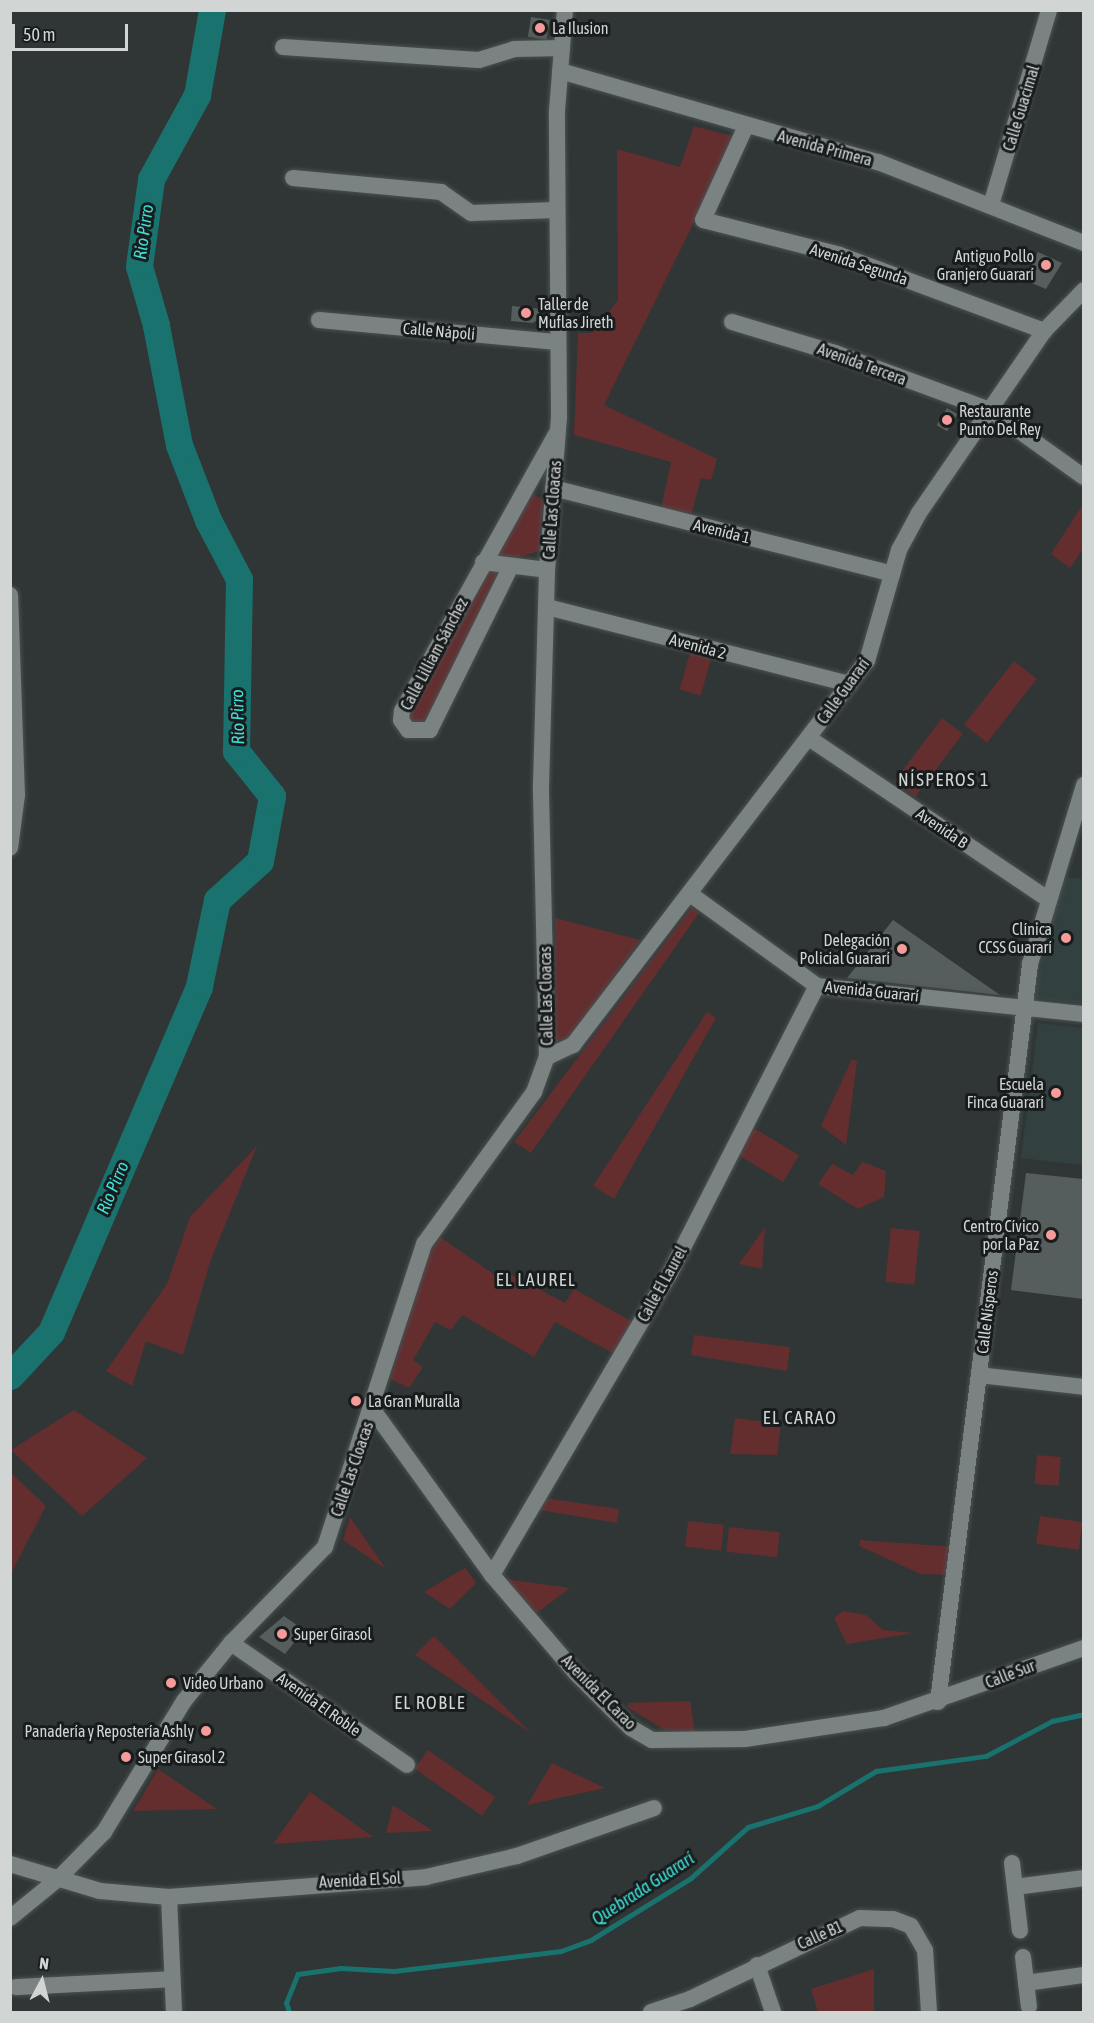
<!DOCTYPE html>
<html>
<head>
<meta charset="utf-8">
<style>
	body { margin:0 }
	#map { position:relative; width:1094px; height:2023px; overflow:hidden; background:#2f3635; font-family:"Asap Condensed",sans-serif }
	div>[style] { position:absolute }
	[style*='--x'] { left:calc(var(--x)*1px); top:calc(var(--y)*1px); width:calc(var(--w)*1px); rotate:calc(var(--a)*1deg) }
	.built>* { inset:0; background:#324140 }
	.green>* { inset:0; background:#642e2f; transform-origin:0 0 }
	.stream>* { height:4.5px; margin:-2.25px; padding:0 2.25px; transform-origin:2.25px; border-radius:2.25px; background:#1a726f }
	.river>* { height:27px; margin:-13.5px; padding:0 13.5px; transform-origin:13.5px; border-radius:13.5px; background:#1a726f }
	.building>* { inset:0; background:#565e5d; transform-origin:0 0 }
	.roads { filter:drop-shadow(0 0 2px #4b5151) drop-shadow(0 0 2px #4b5151) }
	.minor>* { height:16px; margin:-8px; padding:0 8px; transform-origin:8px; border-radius:8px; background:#7b8382 }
	.dots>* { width:16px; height:16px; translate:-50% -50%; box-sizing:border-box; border:3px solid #191c1c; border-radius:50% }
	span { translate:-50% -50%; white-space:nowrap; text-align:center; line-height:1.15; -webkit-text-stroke:6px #191c1c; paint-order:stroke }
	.poi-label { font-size:16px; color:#d1d6d5 }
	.left { translate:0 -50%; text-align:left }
	.right { translate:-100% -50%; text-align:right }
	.street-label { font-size:16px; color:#d1d6d5 }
	.water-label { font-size:18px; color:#3ddfd9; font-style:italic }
	.neighbourhood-label { font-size:18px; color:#d1d6d5; letter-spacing:1.5px }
	.frame { position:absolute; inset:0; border:12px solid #d1d6d5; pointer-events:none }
	.north { position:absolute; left:12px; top:1951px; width:60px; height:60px; -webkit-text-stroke:4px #191c1c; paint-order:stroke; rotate:7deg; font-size:16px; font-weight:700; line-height:24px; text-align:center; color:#d1d6d5 }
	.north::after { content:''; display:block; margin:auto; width:21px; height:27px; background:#d1d6d5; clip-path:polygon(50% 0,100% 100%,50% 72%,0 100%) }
	.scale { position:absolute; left:12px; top:24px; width:116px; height:27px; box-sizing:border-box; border:3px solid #d1d6d5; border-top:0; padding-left:8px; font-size:18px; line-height:21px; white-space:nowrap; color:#d1d6d5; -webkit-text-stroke:4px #191c1c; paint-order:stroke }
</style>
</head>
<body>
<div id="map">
	<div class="built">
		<i style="clip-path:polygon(1062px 877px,1083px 879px,1083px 1003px,1034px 998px)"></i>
		<i style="clip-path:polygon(1038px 1023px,1083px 1028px,1083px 1165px,1021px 1158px)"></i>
	</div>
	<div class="green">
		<i style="clip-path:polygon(694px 126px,736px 137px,604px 405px,717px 459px,711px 480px,701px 478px,691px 516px,661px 508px,671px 462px,574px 435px,578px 333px,592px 333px,618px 300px,617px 149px,680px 167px)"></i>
		<i style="clip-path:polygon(530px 492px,543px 500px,539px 551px,516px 558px,495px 554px)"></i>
		<i style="clip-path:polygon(1083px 504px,1083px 549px,1070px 568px,1051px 554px)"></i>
		<i style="clip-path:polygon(487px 567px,503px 574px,427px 725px,411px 726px,409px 714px)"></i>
		<i style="left:690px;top:653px;width:22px;height:38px;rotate:16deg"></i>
		<i style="left:1014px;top:661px;width:29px;height:81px;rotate:38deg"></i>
		<i style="left:942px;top:718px;width:26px;height:79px;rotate:37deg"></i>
		<i style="clip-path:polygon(692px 907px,699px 913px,531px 1153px,514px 1142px)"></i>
		<i style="clip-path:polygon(555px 918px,640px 940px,569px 1039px,556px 1041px)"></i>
		<i style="clip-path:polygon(707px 1012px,716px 1018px,614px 1199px,593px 1186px)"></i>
		<i style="clip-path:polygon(852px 1059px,857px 1061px,846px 1145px,821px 1126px)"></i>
		<i style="left:752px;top:1127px;width:55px;height:31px;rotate:31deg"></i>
		<i style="clip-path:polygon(257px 1146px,210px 1262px,183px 1355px,146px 1341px,132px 1386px,106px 1371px,167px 1284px,190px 1217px)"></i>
		<i style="clip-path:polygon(862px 1162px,886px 1171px,884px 1197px,858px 1209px,818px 1184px,832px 1164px,853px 1175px)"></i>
		<i style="clip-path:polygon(765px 1227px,762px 1269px,739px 1264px)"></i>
		<i style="left:891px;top:1228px;width:29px;height:54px;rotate:6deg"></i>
		<i style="clip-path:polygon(440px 1237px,498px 1277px,503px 1270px,565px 1303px,574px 1289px,633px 1322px,613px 1353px,555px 1322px,534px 1357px,462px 1315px,451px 1330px,435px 1322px,413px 1360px,423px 1367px,409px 1388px,390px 1379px,428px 1257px)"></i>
		<i style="clip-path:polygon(694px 1335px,790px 1347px,787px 1371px,691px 1355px)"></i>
		<i style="clip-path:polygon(74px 1410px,147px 1458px,82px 1516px,11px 1450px)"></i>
		<i style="clip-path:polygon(735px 1418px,781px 1424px,777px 1455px,730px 1454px)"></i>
		<i style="left:1037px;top:1455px;width:24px;height:29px;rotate:5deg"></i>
		<i style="clip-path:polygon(11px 1473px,46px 1506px,11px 1573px)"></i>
		<i style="clip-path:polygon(545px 1498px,619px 1509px,617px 1523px,539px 1510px)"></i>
		<i style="left:1040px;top:1516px;width:43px;height:28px;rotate:8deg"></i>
		<i style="clip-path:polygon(350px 1517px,386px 1569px,343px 1540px)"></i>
		<i style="left:688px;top:1521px;width:36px;height:26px;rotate:6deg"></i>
		<i style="left:729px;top:1527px;width:51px;height:25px;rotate:6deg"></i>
		<i style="clip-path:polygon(860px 1540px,954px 1547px,951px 1575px,921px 1574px,859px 1546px)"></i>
		<i style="clip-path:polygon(465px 1568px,476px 1583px,450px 1609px,424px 1592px)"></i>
		<i style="clip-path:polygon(505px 1579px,570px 1588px,537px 1613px)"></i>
		<i style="clip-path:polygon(843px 1611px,866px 1615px,883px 1630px,913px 1633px,847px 1644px,834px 1618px)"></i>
		<i style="clip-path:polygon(434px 1636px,531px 1733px,415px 1655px)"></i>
		<i style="clip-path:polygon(690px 1701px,695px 1732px,665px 1730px,627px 1707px,629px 1703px)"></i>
		<i style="left:428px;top:1750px;width:82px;height:23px;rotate:35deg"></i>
		<i style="clip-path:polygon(552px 1763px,605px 1788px,527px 1805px)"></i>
		<i style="clip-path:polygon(158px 1769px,217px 1809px,133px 1811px)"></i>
		<i style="clip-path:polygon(310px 1792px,373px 1837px,273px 1844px)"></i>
		<i style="clip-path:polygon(393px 1805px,433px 1831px,386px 1833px)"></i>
		<i style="clip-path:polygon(874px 1969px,874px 2012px,818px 2012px,811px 1989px)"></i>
	</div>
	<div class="stream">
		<i style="--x:289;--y:2012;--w:9;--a:-108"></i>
		<i style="--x:286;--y:2003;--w:31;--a:-68"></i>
		<i style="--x:298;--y:1974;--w:43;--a:-7.9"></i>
		<i style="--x:341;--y:1968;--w:53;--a:3.2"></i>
		<i style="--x:394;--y:1971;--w:168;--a:-6.8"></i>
		<i style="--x:561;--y:1951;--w:32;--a:-20"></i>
		<i style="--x:591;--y:1940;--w:118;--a:-31.8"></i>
		<i style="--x:691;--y:1878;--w:76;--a:-41.8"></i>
		<i style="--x:748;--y:1827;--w:73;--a:-16.7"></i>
		<i style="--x:818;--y:1806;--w:68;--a:-31.1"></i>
		<i style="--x:876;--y:1771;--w:111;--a:-7.8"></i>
		<i style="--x:986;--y:1756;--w:75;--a:-27.9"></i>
		<i style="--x:1052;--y:1721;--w:33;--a:-12"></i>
	</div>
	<div class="river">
		<i style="--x:10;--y:1376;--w:60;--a:-47"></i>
		<i style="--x:51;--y:1332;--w:376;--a:-66.8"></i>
		<i style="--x:199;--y:986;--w:88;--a:-78.2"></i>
		<i style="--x:217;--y:900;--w:58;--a:-42.2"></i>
		<i style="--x:260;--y:861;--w:66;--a:-79.5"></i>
		<i style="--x:272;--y:796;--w:58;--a:-128.7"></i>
		<i style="--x:236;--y:751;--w:172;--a:-89"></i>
		<i style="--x:239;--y:579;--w:67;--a:-117.7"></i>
		<i style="--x:208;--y:520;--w:80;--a:-111.1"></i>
		<i style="--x:179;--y:445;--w:122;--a:-100.9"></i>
		<i style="--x:156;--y:325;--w:61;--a:-106.1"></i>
		<i style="--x:139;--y:266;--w:88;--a:-82.1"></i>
		<i style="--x:151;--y:179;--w:96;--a:-61.3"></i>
		<i style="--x:197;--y:95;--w:86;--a:-80"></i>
	</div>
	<div class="building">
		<i style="left:531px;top:17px;width:19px;height:20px;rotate:9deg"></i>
		<i style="clip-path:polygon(1038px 252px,1062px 263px,1046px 289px,1024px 280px)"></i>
		<i style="clip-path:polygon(512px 306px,542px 309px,541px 317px,533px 323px,511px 321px)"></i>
		<i style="left:947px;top:408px;width:12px;height:20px;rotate:31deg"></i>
		<i style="clip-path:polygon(893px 920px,1000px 995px,847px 978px)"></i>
		<i style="clip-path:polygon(1026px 1173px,1083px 1179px,1083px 1299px,1011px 1290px)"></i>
		<i style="clip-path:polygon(284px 1616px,304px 1630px,285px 1654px,259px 1637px)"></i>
	</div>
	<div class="roads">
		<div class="minor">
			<i style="--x:283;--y:47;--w:196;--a:3.8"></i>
			<i style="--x:479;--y:60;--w:37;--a:-17"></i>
			<i style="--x:514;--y:49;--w:48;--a:-1.2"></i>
			<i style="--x:560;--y:71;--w:331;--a:16"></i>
			<i style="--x:878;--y:162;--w:221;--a:21.5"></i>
			<i style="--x:746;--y:126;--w:103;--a:114.6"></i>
			<i style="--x:703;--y:220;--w:141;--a:14.3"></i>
			<i style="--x:840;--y:255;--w:218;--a:20.4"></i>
			<i style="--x:293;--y:178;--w:149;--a:5.4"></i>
			<i style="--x:441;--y:192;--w:37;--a:35"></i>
			<i style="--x:471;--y:213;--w:85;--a:-2"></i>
			<i style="--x:991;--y:205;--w:203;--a:-73.4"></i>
			<i style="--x:319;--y:320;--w:240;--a:5.3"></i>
			<i style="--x:732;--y:322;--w:108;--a:16.8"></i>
			<i style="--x:835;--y:353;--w:165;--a:20.2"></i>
			<i style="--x:990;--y:410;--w:115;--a:35.5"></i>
			<i style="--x:553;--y:488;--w:350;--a:14.2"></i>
			<i style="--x:483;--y:562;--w:64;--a:7.1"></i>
			<i style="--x:511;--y:566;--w:183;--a:116.3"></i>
			<i style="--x:430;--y:730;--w:22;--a:180"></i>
			<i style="--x:408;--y:730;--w:12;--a:-125"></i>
			<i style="--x:401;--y:720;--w:9;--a:-84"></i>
			<i style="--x:402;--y:711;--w:317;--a:-60.9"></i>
			<i style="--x:10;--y:595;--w:200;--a:88"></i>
			<i style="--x:17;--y:795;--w:53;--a:97.5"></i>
			<i style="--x:547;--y:607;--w:312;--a:14.3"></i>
			<i style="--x:809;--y:738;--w:286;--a:34"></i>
			<i style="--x:690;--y:894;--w:157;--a:35.9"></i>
			<i style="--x:817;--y:986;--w:268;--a:6"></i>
			<i style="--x:547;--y:1057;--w:29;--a:-25"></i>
			<i style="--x:573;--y:1045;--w:484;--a:-52.6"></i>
			<i style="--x:867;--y:661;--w:116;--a:-73.9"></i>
			<i style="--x:899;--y:550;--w:42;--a:-61.6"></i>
			<i style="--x:919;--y:513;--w:221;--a:-55.5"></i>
			<i style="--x:1044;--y:331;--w:57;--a:-45.7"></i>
			<i style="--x:979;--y:1375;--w:106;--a:6.5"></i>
			<i style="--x:373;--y:1410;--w:203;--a:54.2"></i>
			<i style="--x:492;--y:1575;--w:130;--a:49.4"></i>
			<i style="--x:577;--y:1674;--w:76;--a:45"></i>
			<i style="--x:631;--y:1728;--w:24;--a:30"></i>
			<i style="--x:652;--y:1740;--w:93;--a:-0.6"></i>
			<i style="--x:745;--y:1739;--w:141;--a:-8.6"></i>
			<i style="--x:884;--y:1718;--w:212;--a:-19.3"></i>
			<i style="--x:492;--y:1575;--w:351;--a:-59.5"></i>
			<i style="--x:670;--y:1273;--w:322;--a:-62.9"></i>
			<i style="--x:231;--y:1643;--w:214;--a:34.7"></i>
			<i style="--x:938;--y:1702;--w:744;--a:-82.89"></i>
			<i style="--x:1030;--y:964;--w:187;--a:-73.2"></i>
			<i style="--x:1012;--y:1863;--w:68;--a:83.3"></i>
			<i style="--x:10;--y:1864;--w:94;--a:16.7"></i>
			<i style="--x:100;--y:1891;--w:69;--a:5"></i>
			<i style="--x:169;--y:1897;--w:258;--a:-4.4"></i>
			<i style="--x:426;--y:1877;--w:93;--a:-13"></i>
			<i style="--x:517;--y:1856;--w:145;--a:-19.3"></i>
			<i style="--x:1015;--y:1887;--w:70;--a:-7.4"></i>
			<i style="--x:169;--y:1897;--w:115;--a:87.5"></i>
			<i style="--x:10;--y:1918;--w:62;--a:-39.1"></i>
			<i style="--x:58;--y:1879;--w:66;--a:-45.6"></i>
			<i style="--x:104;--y:1832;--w:153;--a:-58.6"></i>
			<i style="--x:184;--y:1701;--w:75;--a:-51"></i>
			<i style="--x:231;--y:1643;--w:134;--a:-45.6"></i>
			<i style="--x:325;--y:1547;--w:319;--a:-71.9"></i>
			<i style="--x:424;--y:1244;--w:188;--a:-54.1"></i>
			<i style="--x:534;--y:1092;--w:37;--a:-70"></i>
			<i style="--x:547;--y:1057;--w:271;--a:-91.3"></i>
			<i style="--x:541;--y:786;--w:216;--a:-88.4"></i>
			<i style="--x:547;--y:570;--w:153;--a:-85.5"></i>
			<i style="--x:559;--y:417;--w:306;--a:-90.4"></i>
			<i style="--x:557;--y:111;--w:101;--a:-85.5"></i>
			<i style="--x:1023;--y:1957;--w:50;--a:83.2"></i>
			<i style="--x:757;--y:1965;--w:50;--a:71.2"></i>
			<i style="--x:1026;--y:1983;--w:59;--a:-7.9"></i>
			<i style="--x:16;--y:1987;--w:156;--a:-2.9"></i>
			<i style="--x:651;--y:2012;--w:41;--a:-18.4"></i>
			<i style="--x:690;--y:1999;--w:188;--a:-25.5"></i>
			<i style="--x:860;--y:1918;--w:33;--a:2"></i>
			<i style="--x:893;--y:1919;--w:19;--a:21"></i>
			<i style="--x:911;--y:1926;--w:28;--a:60"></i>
			<i style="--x:925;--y:1950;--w:62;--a:86.3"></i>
		</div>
	</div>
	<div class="dots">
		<i style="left:540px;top:28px;background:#f59b99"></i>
		<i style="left:1046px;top:265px;background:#f59b99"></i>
		<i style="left:526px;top:313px;background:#f59b99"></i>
		<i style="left:947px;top:420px;background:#f59b99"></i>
		<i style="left:1066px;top:938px;background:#f59b99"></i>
		<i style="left:902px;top:949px;background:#f59b99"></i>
		<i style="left:1056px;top:1093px;background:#f59b99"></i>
		<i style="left:1051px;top:1235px;background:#f59b99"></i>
		<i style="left:356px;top:1401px;background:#f59b99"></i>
		<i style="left:282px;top:1634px;background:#f59b99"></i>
		<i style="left:171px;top:1683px;background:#f59b99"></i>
		<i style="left:206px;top:1731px;background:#f59b99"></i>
		<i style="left:126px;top:1757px;background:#f59b99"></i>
	</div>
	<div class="poi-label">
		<span class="left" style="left:552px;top:28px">La Ilusion</span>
		<span class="right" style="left:1034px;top:265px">Antiguo Pollo<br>Granjero Guararí</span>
		<span class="left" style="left:538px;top:313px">Taller de<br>Muflas Jireth</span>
		<span class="left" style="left:959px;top:420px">Restaurante<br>Punto Del Rey</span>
		<span class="right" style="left:1052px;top:938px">Clínica<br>CCSS Guararí</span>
		<span class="right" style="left:890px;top:949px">Delegación<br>Policial Guararí</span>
		<span class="right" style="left:1044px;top:1093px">Escuela<br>Finca Guararí</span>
		<span class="right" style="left:1039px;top:1235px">Centro Cívico<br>por la Paz</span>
		<span class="left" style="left:368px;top:1401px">La Gran Muralla</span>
		<span class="left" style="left:294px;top:1634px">Super Girasol</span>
		<span class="left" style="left:183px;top:1683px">Video Urbano</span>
		<span class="right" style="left:194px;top:1731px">Panadería y Repostería Ashly</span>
		<span class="left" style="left:138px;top:1757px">Super Girasol 2</span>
	</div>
	<div class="street-label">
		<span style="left:1021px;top:108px;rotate:-73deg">Calle Guacimal</span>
		<span style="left:825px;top:148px;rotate:15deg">Avenida Primera</span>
		<span style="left:859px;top:264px;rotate:18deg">Avenida Segunda</span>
		<span style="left:439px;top:331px;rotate:5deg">Calle Nápoli</span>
		<span style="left:862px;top:364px;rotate:20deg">Avenida Tercera</span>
		<span style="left:552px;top:510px;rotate:-86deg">Calle Las Cloacas</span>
		<span style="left:722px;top:531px;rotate:14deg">Avenida 1</span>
		<span style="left:698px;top:646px;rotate:15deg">Avenida 2</span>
		<span style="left:434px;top:654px;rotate:-62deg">Calle Lilliam Sánchez</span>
		<span style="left:843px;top:691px;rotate:-54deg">Calle Guararí</span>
		<span style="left:942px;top:828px;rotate:34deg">Avenida B</span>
		<span style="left:872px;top:991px;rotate:6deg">Avenida Guararí</span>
		<span style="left:546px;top:996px;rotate:-91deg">Calle Las Cloacas</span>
		<span style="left:662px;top:1284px;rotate:-61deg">Calle El Laurel</span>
		<span style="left:987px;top:1312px;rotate:-83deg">Calle Nísperos</span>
		<span style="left:352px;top:1469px;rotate:-71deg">Calle Las Cloacas</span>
		<span style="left:1010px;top:1674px;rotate:-21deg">Calle Sur</span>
		<span style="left:599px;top:1692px;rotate:45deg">Avenida El Carao</span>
		<span style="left:319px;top:1704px;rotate:35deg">Avenida El Roble</span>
		<span style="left:360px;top:1880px;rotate:-3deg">Avenida El Sol</span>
		<span style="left:820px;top:1935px;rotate:-24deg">Calle B1</span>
	</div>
	<div class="water-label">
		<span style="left:144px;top:232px;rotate:-82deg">Rio Pirro</span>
		<span style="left:238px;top:717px;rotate:-91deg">Rio Pirro</span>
		<span style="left:113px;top:1188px;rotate:-67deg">Rio Pirro</span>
		<span style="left:643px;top:1889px;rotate:-33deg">Quebrada Guararí</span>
	</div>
	<div class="neighbourhood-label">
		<span style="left:944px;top:780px">NÍSPEROS 1</span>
		<span style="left:536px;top:1280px">EL LAUREL</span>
		<span style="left:800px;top:1418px">EL CARAO</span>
		<span style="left:430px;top:1703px">EL ROBLE</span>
	</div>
	<div class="frame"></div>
	<div class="north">N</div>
	<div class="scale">50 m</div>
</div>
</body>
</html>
